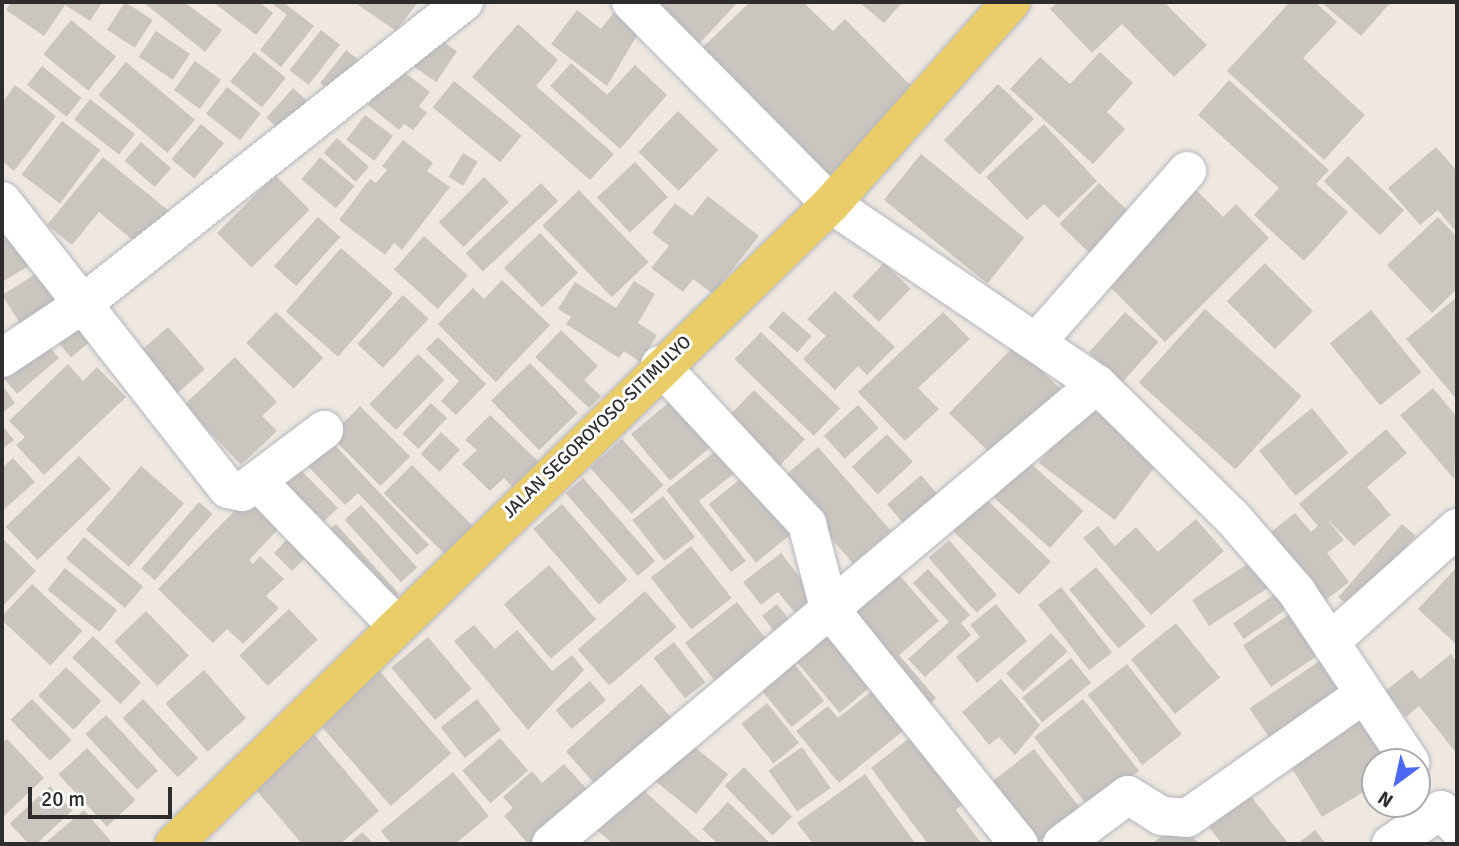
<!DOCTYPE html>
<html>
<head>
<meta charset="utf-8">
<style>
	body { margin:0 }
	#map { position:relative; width:1459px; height:846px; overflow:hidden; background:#eee8e1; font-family:Signika,sans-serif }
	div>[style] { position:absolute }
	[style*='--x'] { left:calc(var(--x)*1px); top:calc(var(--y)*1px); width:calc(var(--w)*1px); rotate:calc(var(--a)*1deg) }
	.building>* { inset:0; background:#cac6bf; transform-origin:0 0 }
	.roads { filter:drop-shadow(0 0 2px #b4b6bf) drop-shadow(0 0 2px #b4b6bf) }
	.minor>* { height:38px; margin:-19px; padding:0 19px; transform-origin:19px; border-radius:19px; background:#fff }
	.major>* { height:38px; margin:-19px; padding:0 19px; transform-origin:19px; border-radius:19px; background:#eacd69 }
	span { translate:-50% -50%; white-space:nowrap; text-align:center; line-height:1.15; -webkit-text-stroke:6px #fff; paint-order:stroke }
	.street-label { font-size:18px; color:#2d2d2d }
	.frame { position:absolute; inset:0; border:4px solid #2d2d2d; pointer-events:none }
	.north { position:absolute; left:1361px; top:748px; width:70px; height:70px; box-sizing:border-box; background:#fff; border:2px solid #ababab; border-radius:50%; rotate:213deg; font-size:19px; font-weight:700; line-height:28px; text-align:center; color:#2d2d2d }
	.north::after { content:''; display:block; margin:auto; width:24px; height:32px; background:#4a68f1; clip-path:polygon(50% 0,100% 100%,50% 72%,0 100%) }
	.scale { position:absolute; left:28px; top:787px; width:144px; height:32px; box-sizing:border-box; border:4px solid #2d2d2d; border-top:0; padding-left:9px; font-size:21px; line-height:24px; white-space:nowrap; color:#2d2d2d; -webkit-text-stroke:5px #fff; paint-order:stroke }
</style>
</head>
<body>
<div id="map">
	<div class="building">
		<i style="clip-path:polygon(11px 2px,97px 2px,101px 4px,90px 21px,65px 5px,44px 36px,6px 10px)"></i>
		<i style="left:125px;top:2px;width:33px;height:33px;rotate:33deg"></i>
		<i style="clip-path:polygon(143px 2px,184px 2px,222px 30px,205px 52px)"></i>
		<i style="clip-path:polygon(213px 2px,259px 2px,273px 13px,256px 35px)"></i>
		<i style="clip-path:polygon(270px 2px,283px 2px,314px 26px,281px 67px,260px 50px,287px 15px)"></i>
		<i style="clip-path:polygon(354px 2px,418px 2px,396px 31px)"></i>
		<i style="clip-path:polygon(622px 2px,646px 20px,607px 86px,551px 44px,577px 10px,601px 29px)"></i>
		<i style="clip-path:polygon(650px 2px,738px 2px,697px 46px)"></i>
		<i style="clip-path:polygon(750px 2px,803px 2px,833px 31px,845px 19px,922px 97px,835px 183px,702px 48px)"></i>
		<i style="clip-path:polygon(859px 2px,903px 2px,884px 23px)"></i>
		<i style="clip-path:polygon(1058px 2px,1164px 2px,1207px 45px,1174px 77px,1122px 24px,1092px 53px,1050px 9px)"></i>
		<i style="clip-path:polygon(1290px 2px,1315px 2px,1337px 22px,1303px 58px,1365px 115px,1324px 160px,1227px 71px)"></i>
		<i style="clip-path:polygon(1321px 2px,1391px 2px,1361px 36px)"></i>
		<i style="left:71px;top:20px;width:58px;height:44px;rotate:39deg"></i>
		<i style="clip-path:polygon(518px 24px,558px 60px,536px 86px,614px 154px,590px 180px,472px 77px)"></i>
		<i style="left:321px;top:30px;width:24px;height:51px;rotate:38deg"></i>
		<i style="left:156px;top:31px;width:41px;height:31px;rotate:34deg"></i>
		<i style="left:433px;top:35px;width:29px;height:37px;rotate:34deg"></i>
		<i style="left:346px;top:50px;width:18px;height:42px;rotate:38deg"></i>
		<i style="left:254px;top:52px;width:41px;height:38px;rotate:39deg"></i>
		<i style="clip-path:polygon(1100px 52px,1133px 83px,1107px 112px,1125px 129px,1093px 164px,1010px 89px,1040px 57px,1070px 84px)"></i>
		<i style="left:195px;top:61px;width:32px;height:36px;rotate:36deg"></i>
		<i style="left:126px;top:62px;width:90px;height:43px;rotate:40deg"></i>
		<i style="clip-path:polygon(571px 63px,607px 95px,635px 65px,667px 95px,620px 149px,550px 86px)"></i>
		<i style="left:42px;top:66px;width:51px;height:24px;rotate:39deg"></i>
		<i style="clip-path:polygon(399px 68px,430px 92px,419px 106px,427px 113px,413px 130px,404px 124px,399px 130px,368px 105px)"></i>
		<i style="clip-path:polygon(1229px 80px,1329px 170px,1316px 184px,1348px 212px,1304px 261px,1254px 215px,1279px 188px,1198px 115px)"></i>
		<i style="left:454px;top:81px;width:87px;height:34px;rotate:39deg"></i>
		<i style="left:998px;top:84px;width:50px;height:78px;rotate:44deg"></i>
		<i style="clip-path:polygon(15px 85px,56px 116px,14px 171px,2px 161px,2px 103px)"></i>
		<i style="left:227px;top:87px;width:43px;height:34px;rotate:38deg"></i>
		<i style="left:293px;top:88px;width:24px;height:40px;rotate:42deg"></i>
		<i style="left:90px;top:99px;width:57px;height:26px;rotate:38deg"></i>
		<i style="left:678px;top:111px;width:56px;height:57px;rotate:44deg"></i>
		<i style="left:365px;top:115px;width:35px;height:31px;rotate:37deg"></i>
		<i style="left:62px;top:121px;width:48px;height:67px;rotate:37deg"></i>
		<i style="left:201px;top:124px;width:30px;height:46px;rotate:40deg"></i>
		<i style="clip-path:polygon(1044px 124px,1097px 181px,1058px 218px,1044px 204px,1027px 220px,986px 177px)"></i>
		<i style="left:337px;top:138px;width:43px;height:20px;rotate:42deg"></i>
		<i style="clip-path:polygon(403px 140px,433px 163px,427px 171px,450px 187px,402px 250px,394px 243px,385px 255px,339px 220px,370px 179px,376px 183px,387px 170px,382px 166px)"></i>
		<i style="left:141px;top:142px;width:40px;height:25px;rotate:41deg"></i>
		<i style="clip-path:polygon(1436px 147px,1457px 171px,1457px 233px,1438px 210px,1420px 225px,1388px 188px)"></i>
		<i style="left:463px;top:153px;width:17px;height:28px;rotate:31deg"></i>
		<i style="left:921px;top:154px;width:133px;height:59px;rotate:39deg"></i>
		<i style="left:1348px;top:156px;width:78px;height:35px;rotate:44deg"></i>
		<i style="clip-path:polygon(103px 157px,170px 212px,141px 247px,99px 212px,72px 245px,47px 225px)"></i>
		<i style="left:320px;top:157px;width:45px;height:29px;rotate:40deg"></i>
		<i style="left:635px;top:162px;width:48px;height:52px;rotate:47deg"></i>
		<i style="left:275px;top:175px;width:49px;height:82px;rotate:45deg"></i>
		<i style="left:484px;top:177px;width:35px;height:64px;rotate:45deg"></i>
		<i style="left:541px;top:183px;width:25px;height:103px;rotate:47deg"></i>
		<i style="left:1099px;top:183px;width:53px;height:57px;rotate:44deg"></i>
		<i style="left:579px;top:190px;width:100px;height:51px;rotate:46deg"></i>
		<i style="clip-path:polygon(1196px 190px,1223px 217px,1236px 204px,1269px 238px,1165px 342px,1104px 281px)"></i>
		<i style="clip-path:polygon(708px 196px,759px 236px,713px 294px,693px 279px,683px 292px,651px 268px,669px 246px,652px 233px,675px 203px,692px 216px)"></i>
		<i style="left:318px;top:217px;width:30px;height:66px;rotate:42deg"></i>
		<i style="clip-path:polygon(1438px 217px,1457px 237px,1457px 289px,1432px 313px,1387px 265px)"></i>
		<i style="clip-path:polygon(19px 231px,37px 261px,2px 282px,2px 241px)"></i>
		<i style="left:540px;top:233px;width:55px;height:50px;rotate:46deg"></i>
		<i style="left:424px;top:236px;width:59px;height:45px;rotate:42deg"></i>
		<i style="left:341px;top:248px;width:69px;height:84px;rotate:41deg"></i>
		<i style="left:884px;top:263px;width:37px;height:46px;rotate:44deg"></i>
		<i style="left:1265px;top:263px;width:68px;height:54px;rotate:45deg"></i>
		<i style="left:42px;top:270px;width:39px;height:47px;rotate:58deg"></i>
		<i style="clip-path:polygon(502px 280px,550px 325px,496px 382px,438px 324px,473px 288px,484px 299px)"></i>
		<i style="clip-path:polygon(634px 281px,655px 294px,638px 323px,657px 335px,640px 362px,624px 351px,619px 358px,566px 324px,571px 317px,558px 309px,575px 282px,616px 308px)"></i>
		<i style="clip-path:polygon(835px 291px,895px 347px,867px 375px,858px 366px,835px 390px,803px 359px,826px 336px,807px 319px)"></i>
		<i style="left:403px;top:295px;width:35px;height:67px;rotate:43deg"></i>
		<i style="clip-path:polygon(1457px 297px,1457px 400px,1406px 339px)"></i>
		<i style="left:1205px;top:309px;width:130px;height:99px;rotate:42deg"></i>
		<i style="left:1371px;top:310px;width:80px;height:53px;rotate:51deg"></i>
		<i style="left:783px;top:311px;width:38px;height:22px;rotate:41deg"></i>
		<i style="left:276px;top:312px;width:66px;height:43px;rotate:44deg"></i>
		<i style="clip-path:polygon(943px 312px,970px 339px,918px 388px,939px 409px,905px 441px,858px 392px)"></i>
		<i style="left:1125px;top:312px;width:45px;height:54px;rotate:42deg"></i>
		<i style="left:74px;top:318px;width:28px;height:28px;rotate:49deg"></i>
		<i style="left:168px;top:327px;width:56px;height:38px;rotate:49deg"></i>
		<i style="clip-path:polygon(561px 330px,598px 366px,584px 380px,601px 396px,589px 408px,535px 357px)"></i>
		<i style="left:761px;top:332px;width:110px;height:38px;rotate:44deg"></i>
		<i style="clip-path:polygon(40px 336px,59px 358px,17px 394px,2px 376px)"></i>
		<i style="clip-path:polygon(438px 337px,486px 384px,456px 415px,441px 401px,459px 381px,426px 349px)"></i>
		<i style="left:1015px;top:345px;width:64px;height:95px;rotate:44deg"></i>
		<i style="left:418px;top:354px;width:37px;height:70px;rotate:44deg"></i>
		<i style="clip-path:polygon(235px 357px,277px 402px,262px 416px,277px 431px,241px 465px,184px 405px)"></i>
		<i style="left:530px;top:363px;width:69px;height:54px;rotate:46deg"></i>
		<i style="clip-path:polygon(68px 364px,83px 381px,97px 367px,126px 397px,44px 475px,16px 445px,25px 437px,9px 421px)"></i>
		<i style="clip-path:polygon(2px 385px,15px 403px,2px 413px)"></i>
		<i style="clip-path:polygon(1433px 388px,1457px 417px,1454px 479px,1400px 415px)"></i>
		<i style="left:754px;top:390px;width:71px;height:42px;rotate:44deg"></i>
		<i style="left:680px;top:393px;width:61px;height:64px;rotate:50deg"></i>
		<i style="left:431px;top:403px;width:22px;height:42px;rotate:43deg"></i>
		<i style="left:1084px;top:403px;width:95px;height:75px;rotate:37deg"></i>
		<i style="left:858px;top:405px;width:31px;height:46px;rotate:48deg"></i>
		<i style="left:360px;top:406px;width:71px;height:42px;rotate:45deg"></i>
		<i style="left:1312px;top:408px;width:58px;height:68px;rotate:51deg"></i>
		<i style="clip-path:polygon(490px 415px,539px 462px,513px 487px,504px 478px,490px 491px,462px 464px,477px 450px,465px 440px)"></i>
		<i style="clip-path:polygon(2px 425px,14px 440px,2px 449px)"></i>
		<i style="clip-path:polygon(1386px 429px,1407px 453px,1367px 487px,1391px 515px,1354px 546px,1326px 518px,1344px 540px,1327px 553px,1349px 582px,1326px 600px,1271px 532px,1295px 513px,1311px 532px,1318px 526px,1299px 504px)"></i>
		<i style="left:441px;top:432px;width:26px;height:30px;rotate:43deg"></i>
		<i style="left:887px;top:434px;width:38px;height:48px;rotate:47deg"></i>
		<i style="clip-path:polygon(328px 438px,429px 545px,417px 555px,358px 493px,345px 505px,303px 461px)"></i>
		<i style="left:622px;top:439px;width:62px;height:43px;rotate:48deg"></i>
		<i style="clip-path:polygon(722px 446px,741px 468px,699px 501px,746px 561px,731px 572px,666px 490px)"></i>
		<i style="left:818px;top:447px;width:111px;height:50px;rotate:49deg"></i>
		<i style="left:79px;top:456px;width:46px;height:102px;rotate:46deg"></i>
		<i style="clip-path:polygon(13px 458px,35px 482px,2px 511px,2px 468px)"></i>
		<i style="left:1027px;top:460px;width:76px;height:50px;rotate:42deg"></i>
		<i style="clip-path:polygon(292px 461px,338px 508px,324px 521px,317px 514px,305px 526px,286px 505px,297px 494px,278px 475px)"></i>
		<i style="left:412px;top:465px;width:86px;height:40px;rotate:45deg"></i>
		<i style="left:141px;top:466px;width:57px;height:84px;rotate:41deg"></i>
		<i style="left:750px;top:471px;width:75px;height:53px;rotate:51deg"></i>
		<i style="left:921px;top:475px;width:33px;height:45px;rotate:49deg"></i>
		<i style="left:583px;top:478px;width:110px;height:23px;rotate:49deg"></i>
		<i style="clip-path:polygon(257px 488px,289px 518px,249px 560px,253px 564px,260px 556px,284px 579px,266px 596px,279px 608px,243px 644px,227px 629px,213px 643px,158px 589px)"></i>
		<i style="left:663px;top:496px;width:52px;height:39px;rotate:52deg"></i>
		<i style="left:984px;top:497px;width:93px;height:46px;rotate:44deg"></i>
		<i style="left:199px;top:502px;width:18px;height:88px;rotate:41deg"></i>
		<i style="left:562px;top:504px;width:100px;height:38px;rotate:49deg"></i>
		<i style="left:361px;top:505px;width:84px;height:22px;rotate:48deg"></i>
		<i style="clip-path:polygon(1196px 519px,1224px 551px,1151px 615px,1083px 538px,1098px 526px,1115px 546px,1136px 527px,1158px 552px)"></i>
		<i style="left:336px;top:524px;width:94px;height:21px;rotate:48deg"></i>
		<i style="left:1402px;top:524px;width:18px;height:97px;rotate:41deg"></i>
		<i style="clip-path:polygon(297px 529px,348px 581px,337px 593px,304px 559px,292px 571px,274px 553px)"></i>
		<i style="left:84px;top:537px;width:77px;height:28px;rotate:40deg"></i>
		<i style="clip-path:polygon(2px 538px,36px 571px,2px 607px)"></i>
		<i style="left:949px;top:540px;width:73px;height:27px;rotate:49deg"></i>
		<i style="left:691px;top:546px;width:66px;height:51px;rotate:52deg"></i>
		<i style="clip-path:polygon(781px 553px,819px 602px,799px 618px,778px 592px,761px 605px,743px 582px)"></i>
		<i style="left:1260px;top:556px;width:31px;height:81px;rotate:57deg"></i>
		<i style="left:549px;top:565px;width:72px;height:60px;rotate:49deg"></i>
		<i style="left:1096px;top:567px;width:77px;height:35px;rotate:50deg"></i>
		<i style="clip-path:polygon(1457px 567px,1457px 645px,1418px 609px)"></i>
		<i style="left:65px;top:568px;width:67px;height:28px;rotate:39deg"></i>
		<i style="clip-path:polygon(894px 569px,939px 621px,899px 655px,936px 698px,923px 710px,841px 615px)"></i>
		<i style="clip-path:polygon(928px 569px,970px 615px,961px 623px,971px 635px,925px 677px,908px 659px,949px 622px,913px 583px)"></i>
		<i style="left:32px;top:584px;width:69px;height:47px;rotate:43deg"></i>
		<i style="left:1061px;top:587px;width:83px;height:29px;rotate:52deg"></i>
		<i style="left:1282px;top:589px;width:19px;height:60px;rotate:55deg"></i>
		<i style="left:645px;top:591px;width:48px;height:89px;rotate:49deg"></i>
		<i style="left:737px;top:602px;width:51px;height:66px;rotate:52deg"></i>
		<i style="left:777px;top:604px;width:31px;height:19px;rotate:52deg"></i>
		<i style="clip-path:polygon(996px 604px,1027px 641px,977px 683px,956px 657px,980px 637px,970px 625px)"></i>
		<i style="left:289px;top:609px;width:42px;height:68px;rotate:47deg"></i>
		<i style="left:146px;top:611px;width:62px;height:44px;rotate:46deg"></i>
		<i style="left:1291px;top:613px;width:50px;height:58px;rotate:56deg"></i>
		<i style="left:1176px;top:623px;width:70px;height:58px;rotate:51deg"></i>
		<i style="clip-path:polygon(474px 625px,495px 649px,517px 630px,552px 671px,572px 655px,584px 670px,528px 730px,454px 641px)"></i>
		<i style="left:823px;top:626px;width:77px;height:43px;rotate:50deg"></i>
		<i style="left:1051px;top:633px;width:25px;height:60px;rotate:48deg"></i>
		<i style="left:93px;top:636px;width:67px;height:30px;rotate:44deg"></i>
		<i style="left:428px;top:637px;width:68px;height:48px;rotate:50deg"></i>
		<i style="left:674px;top:642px;width:51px;height:26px;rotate:52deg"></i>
		<i style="clip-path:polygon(1451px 654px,1457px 663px,1457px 754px,1419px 706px,1406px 717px,1385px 691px,1412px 670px,1420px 679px)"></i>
		<i style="left:787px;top:655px;width:59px;height:42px;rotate:51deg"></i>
		<i style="left:1071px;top:658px;width:32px;height:63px;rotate:51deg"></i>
		<i style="left:1324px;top:658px;width:43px;height:90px;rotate:56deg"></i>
		<i style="left:1127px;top:664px;width:89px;height:50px;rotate:52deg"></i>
		<i style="left:375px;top:666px;width:116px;height:80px;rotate:49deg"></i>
		<i style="left:66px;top:667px;width:49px;height:40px;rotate:44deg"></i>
		<i style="left:204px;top:670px;width:64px;height:51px;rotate:49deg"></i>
		<i style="clip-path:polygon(1001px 679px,1040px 725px,1015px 755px,999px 737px,989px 745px,962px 712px)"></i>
		<i style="left:590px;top:681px;width:25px;height:45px;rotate:50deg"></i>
		<i style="left:641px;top:684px;width:51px;height:101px;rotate:48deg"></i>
		<i style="clip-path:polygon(872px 691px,904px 730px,839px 783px,796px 731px,828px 706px,838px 718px)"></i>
		<i style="left:32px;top:699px;width:57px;height:30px;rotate:46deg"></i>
		<i style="left:143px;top:699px;width:81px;height:28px;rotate:47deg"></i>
		<i style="left:477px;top:699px;width:39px;height:46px;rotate:52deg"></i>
		<i style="left:1083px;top:699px;width:91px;height:62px;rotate:52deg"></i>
		<i style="left:767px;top:703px;width:51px;height:33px;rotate:51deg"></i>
		<i style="clip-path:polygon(1361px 707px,1395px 762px,1375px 762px,1375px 785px,1322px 817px,1283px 754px)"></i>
		<i style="left:106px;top:715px;width:76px;height:28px;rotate:47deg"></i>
		<i style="clip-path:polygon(313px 733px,379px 811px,340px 844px,302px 844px,252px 785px)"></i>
		<i style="clip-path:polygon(912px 736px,963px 804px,956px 810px,982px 844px,928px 844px,871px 768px)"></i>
		<i style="left:500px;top:738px;width:43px;height:50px;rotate:49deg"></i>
		<i style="clip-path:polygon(7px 739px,44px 778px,2px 818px,2px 744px)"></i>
		<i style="left:687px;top:741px;width:53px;height:51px;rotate:39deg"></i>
		<i style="left:802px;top:747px;width:50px;height:41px;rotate:55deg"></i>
		<i style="left:87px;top:748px;width:71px;height:39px;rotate:47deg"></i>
		<i style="left:1034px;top:749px;width:76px;height:59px;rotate:52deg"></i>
		<i style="clip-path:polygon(564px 764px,593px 796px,537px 844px,528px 844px,504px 816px,513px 808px,503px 797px,532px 771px,542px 783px)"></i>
		<i style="left:744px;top:767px;width:69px;height:27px;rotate:46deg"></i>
		<i style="clip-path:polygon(453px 772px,489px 816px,455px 844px,391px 844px,381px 831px)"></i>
		<i style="clip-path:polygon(865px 774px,915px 843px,813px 844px,797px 823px)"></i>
		<i style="left:50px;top:786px;width:33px;height:55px;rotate:47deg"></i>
		<i style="clip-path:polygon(641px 788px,703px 844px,613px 844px,589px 823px)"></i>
		<i style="clip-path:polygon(1250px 795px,1289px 844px,1222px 844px,1209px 827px)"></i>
		<i style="clip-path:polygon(728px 802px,771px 844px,718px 844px,702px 829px)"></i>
		<i style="clip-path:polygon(84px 810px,113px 844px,44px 844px)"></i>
		<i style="clip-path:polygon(1180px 821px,1199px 844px,1152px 844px)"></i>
		<i style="clip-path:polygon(1315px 830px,1326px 844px,1297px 844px)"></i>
		<i style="clip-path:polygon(362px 832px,374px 844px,349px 844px)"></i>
	</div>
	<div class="roads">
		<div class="minor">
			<i style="--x:631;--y:2;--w:284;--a:45.3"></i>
			<i style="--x:831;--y:204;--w:321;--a:34.1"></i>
			<i style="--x:1097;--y:384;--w:190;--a:44.6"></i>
			<i style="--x:1232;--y:517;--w:98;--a:49.1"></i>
			<i style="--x:1296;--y:591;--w:206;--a:56.3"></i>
			<i style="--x:2;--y:201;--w:366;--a:51.9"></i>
			<i style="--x:228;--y:489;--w:14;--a:12"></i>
			<i style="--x:242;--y:492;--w:103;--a:-37.1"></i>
			<i style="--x:1039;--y:339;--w:224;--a:-48.6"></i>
			<i style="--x:2;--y:358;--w:94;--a:-33.7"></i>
			<i style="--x:80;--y:306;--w:490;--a:-38.4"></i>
			<i style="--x:660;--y:365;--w:217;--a:47.2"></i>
			<i style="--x:807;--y:524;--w:87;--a:75.3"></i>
			<i style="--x:829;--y:608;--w:303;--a:51.2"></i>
			<i style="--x:258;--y:482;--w:199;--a:46"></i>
			<i style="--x:1330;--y:642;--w:171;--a:-41.9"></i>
			<i style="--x:551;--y:844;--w:714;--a:-40.11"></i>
			<i style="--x:1062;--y:844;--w:82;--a:-36.6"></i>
			<i style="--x:1128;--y:795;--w:39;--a:32"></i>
			<i style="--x:1161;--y:816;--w:26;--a:4"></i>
			<i style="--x:1187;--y:818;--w:216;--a:-35"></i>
			<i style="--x:1391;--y:844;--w:60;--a:-34.2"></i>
			<i style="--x:1441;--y:810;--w:23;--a:47"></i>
		</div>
		<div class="major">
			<i style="--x:174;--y:844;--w:917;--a:-44.25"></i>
			<i style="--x:831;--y:204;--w:271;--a:-48.3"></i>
		</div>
	</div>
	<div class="street-label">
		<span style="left:597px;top:427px;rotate:-44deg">JALAN SEGOROYOSO-SITIMULYO</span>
	</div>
	<div class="frame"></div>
	<div class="north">N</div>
	<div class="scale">20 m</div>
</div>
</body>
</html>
